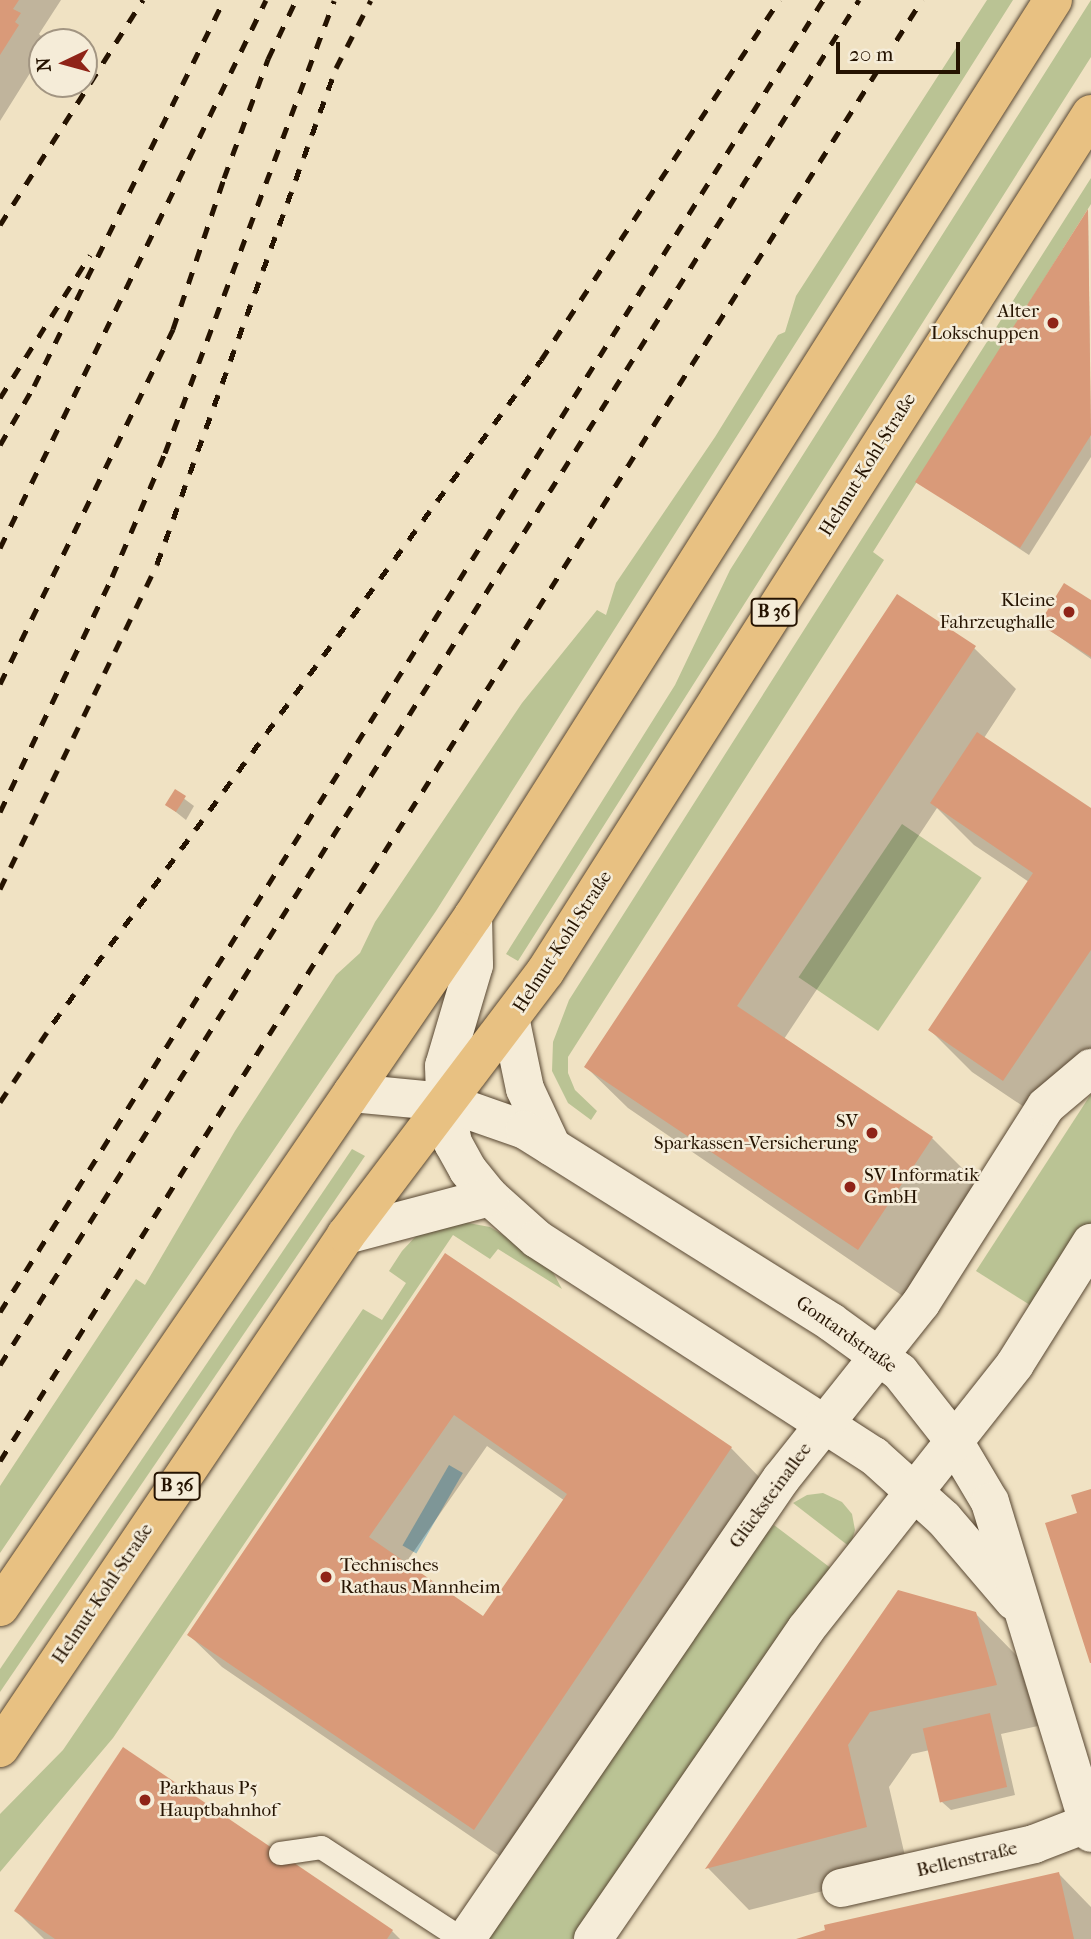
<!DOCTYPE html>
<html>
<head>
<meta charset="utf-8">
<style>
	body { margin:0 }
	#map { position:relative; width:1091px; height:1939px; overflow:hidden; background:#f0e2c3; font-family:"IM FELL French Canon",serif }
	div>[style] { position:absolute }
	[style*='--x'] { left:calc(var(--x)*1px); top:calc(var(--y)*1px); width:calc(var(--w)*1px); rotate:calc(var(--a)*1deg) }
	.green>* { inset:0; background:#bac394; transform-origin:0 0 }
	.water>* { inset:0; background:#9ebcbd; transform-origin:0 0 }
	.shadow>* { inset:0; background:#0003 }
	.building>* { inset:0; background:#d99a79; transform-origin:0 0 }
	.roads { filter:drop-shadow(0 0 2px #584732) drop-shadow(0 0 2px #584732) }
	.lane>* { height:23px; margin:-11.5px; padding:0 11.5px; transform-origin:11.5px; border-radius:11.5px; background:#f5ecd8 }
	.street>* { height:38px; margin:-19px; padding:0 19px; transform-origin:19px; border-radius:19px; background:#f5ecd8 }
	.primary>* { height:38px; margin:-19px; padding:0 19px; transform-origin:19px; border-radius:19px; background:#e8c182 }
	.rail>* { height:5px; margin-top:-2.5px; transform-origin:0; background:repeating-linear-gradient(90deg,#251301 0 12px,transparent 0 24px) }
	.dots>* { width:19px; height:19px; translate:-50% -50%; box-sizing:border-box; border:4px solid #f5ecd8; border-radius:50% }
	span { translate:-50% -50%; white-space:nowrap; text-align:center; line-height:1.15; -webkit-text-stroke:5px #f5ecd8; paint-order:stroke }
	.shield-label span { padding:2px 5px; background:#f5ecd8; border:2px solid; border-radius:5px; -webkit-text-stroke-width:0 }
	.shield-label { font-size:18px; color:#251301; font-weight:700 }
	.poi-label { font-size:19px; color:#251301 }
	.right { translate:-100% -50%; text-align:right }
	.left { translate:0 -50%; text-align:left }
	.street-label { font-size:19px; color:#251301 }
	.north { position:absolute; left:28px; top:28px; width:70px; height:70px; box-sizing:border-box; background:#f5ecd8; border:2px solid #a29582; border-radius:50%; rotate:265deg; font-size:19px; font-weight:700; line-height:28px; text-align:center; color:#251301 }
	.north::after { content:''; display:block; margin:auto; width:24px; height:32px; background:#8f2418; clip-path:polygon(50% 0,100% 100%,50% 72%,0 100%) }
	.scale { position:absolute; left:836px; top:42px; width:124px; height:32px; box-sizing:border-box; border:4px solid #251301; border-top:0; padding-left:9px; font-size:21px; line-height:24px; white-space:nowrap; color:#251301; -webkit-text-stroke:5px #f5ecd8; paint-order:stroke }
</style>
</head>
<body>
<div id="map">
	<div class="green">
		<i style="clip-path:polygon(987px 0,1013px 0,436px 911px,0 1553px,0 1486px,136px 1279px,145px 1285px,235px 1131px,336px 975px,360px 953px,375px 922px,522px 703px,597px 610px,606px 615px,616px 583px,715px 437px,778px 335px,785px 332px,796px 296px)"></i>
		<i style="clip-path:polygon(1091px 0,1091px 57px,518px 961px,506px 954px,675px 685px,730px 570px)"></i>
		<i style="clip-path:polygon(1091px 178px,1091px 204px,873px 552px,884px 560px,568px 1057px,568px 1073px,575px 1090px,597px 1111px,591px 1120px,568px 1103px,552px 1071px,553px 1042px,569px 1000px)"></i>
		<i style="left:902px;top:824px;width:96px;height:185px;rotate:34deg"></i>
		<i style="clip-path:polygon(1091px 1094px,1091px 1225px,1038px 1310px,976px 1271px)"></i>
		<i style="clip-path:polygon(352px 1149px,365px 1156px,0 1692px,0 1669px)"></i>
		<i style="clip-path:polygon(463px 1222px,490px 1227px,547px 1261px,562px 1289px,498px 1249px,490px 1259px,453px 1235px,113px 1738px,0 1872px,0 1814px,63px 1750px,363px 1309px,382px 1320px,406px 1283px,389px 1271px,402px 1251px,416px 1236px)"></i>
		<i style="clip-path:polygon(823px 1493px,842px 1502px,852px 1514px,855px 1530px,850px 1547px,793px 1503px,807px 1495px)"></i>
		<i style="clip-path:polygon(774px 1525px,832px 1569px,787px 1623px,572px 1939px,484px 1939px,743px 1562px)"></i>
	</div>
	<div class="water">
		<i style="left:449px;top:1465px;width:16px;height:93px;rotate:30deg"></i>
	</div>
	<div class="shadow">
		<i style="clip-path:polygon(0 0,61px 0,39px 34px,45px 40px,42px 54px,0 121px)"></i>
		<i style="clip-path:polygon(1088px 212px,1091px 457px,1029px 555px,918px 482px)"></i>
		<i style="clip-path:polygon(1091px 603px,1091px 659px,1041px 624px)"></i>
		<i style="clip-path:polygon(974px 648px,1016px 689px,984px 738px,1091px 810px,1091px 1053px,1045px 1121px,972px 1072px,930px 1030px,1029px 882px,974px 845px,937px 808px,784px 1039px,932px 1138px,984px 1190px,910px 1301px,628px 1108px,586px 1067px)"></i>
		<i style="clip-path:polygon(175px 792px,194px 806px,186px 820px,167px 805px)"></i>
		<i style="clip-path:polygon(evenodd,446px 1255px,731px 1448px,763px 1481px,507px 1861px,222px 1667px,189px 1635px,446px 1255px,487px 1446px,565px 1501px,483px 1619px,405px 1564px,487px 1446px)"></i>
		<i style="clip-path:polygon(899px 1592px,975px 1613px,1017px 1656px,1038px 1726px,1001px 1734px,1015px 1795px,951px 1810px,942px 1802px,930px 1750px,912px 1754px,889px 1787px,908px 1869px,749px 1910px,708px 1868px)"></i>
		<i style="clip-path:polygon(1059px 1874px,1091px 1907px,1091px 1939px,799px 1939px)"></i>
		<i style="clip-path:polygon(16px 1911px,392px 1931px,400px 1939px,44px 1939px)"></i>
	</div>
	<div class="building">
		<i style="clip-path:polygon(0 0,19px 0,13px 9px,21px 13px,15px 22px,19px 25px,0 55px)"></i>
		<i style="clip-path:polygon(1088px 209px,1091px 435px,1020px 548px,915px 482px)"></i>
		<i style="clip-path:polygon(1064px 583px,1091px 600px,1091px 657px,1039px 624px)"></i>
		<i style="clip-path:polygon(897px 594px,976px 646px,737px 1006px,933px 1137px,858px 1250px,584px 1067px)"></i>
		<i style="clip-path:polygon(977px 732px,1091px 808px,1091px 950px,1003px 1081px,928px 1030px,1033px 873px,930px 803px)"></i>
		<i style="left:175px;top:789px;width:13px;height:19px;rotate:32deg"></i>
		<i style="clip-path:polygon(evenodd,445px 1253px,732px 1447px,474px 1830px,187px 1635px,445px 1253px,454px 1415px,567px 1494px,483px 1616px,369px 1537px,454px 1415px)"></i>
		<i style="clip-path:polygon(1091px 1489px,1091px 1663px,1090px 1663px,1045px 1523px,1077px 1513px,1071px 1495px)"></i>
		<i style="clip-path:polygon(898px 1590px,976px 1612px,997px 1685px,870px 1712px,848px 1745px,867px 1827px,705px 1869px)"></i>
		<i style="left:990px;top:1713px;width:76px;height:69px;rotate:77deg"></i>
		<i style="clip-path:polygon(123px 1747px,393px 1930px,387px 1939px,55px 1939px,14px 1911px)"></i>
		<i style="clip-path:polygon(1059px 1872px,1074px 1939px,796px 1939px,825px 1930px,824px 1925px)"></i>
	</div>
	<div class="roads">
		<div class="lane">
			<i style="--x:280;--y:1853;--w:41;--a:-8.3"></i>
			<i style="--x:321;--y:1847;--w:168;--a:33.1"></i>
		</div>
		<div class="street">
			<i style="--x:473;--y:916;--w:49;--a:88.8"></i>
			<i style="--x:474;--y:965;--w:105;--a:106.5"></i>
			<i style="--x:444;--y:1066;--w:36;--a:88"></i>
			<i style="--x:445;--y:1102;--w:42;--a:79"></i>
			<i style="--x:453;--y:1143;--w:31;--a:61"></i>
			<i style="--x:468;--y:1170;--w:35;--a:51"></i>
			<i style="--x:490;--y:1197;--w:63;--a:41.8"></i>
			<i style="--x:537;--y:1239;--w:401;--a:32.8"></i>
			<i style="--x:874;--y:1456;--w:94;--a:42"></i>
			<i style="--x:944;--y:1519;--w:108;--a:49.5"></i>
			<i style="--x:511;--y:1022;--w:68;--a:78.2"></i>
			<i style="--x:525;--y:1089;--w:64;--a:65"></i>
			<i style="--x:352;--y:1093;--w:93;--a:5.5"></i>
			<i style="--x:445;--y:1102;--w:85;--a:19.3"></i>
			<i style="--x:525;--y:1130;--w:361;--a:32.1"></i>
			<i style="--x:831;--y:1322;--w:85;--a:35.9"></i>
			<i style="--x:900;--y:1372;--w:84;--a:51.8"></i>
			<i style="--x:952;--y:1438;--w:74;--a:59.3"></i>
			<i style="--x:990;--y:1502;--w:346;--a:73"></i>
			<i style="--x:346;--y:1235;--w:149;--a:-14.8"></i>
			<i style="--x:841;--y:1888;--w:198;--a:-12.8"></i>
			<i style="--x:1034;--y:1844;--w:61;--a:-21.1"></i>
			<i style="--x:466;--y:1939;--w:558;--a:-55.6"></i>
			<i style="--x:781;--y:1479;--w:225;--a:-51.5"></i>
			<i style="--x:921;--y:1303;--w:233;--a:-57.6"></i>
			<i style="--x:1046;--y:1106;--w:59;--a:-40.2"></i>
			<i style="--x:593;--y:1939;--w:376;--a:-55.5"></i>
			<i style="--x:806;--y:1629;--w:337;--a:-51.7"></i>
			<i style="--x:1015;--y:1364;--w:143;--a:-57.9"></i>
		</div>
		<div class="primary">
			<i style="--x:0;--y:1607;--w:837;--a:-55.61"></i>
			<i style="--x:473;--y:916;--w:1084;--a:-57.66"></i>
			<i style="--x:0;--y:1748;--w:619;--a:-56"></i>
			<i style="--x:346;--y:1235;--w:330;--a:-52.9"></i>
			<i style="--x:545;--y:972;--w:1017;--a:-57.53"></i>
		</div>
	</div>
	<div class="rail">
		<i style="--x:0;--y:225;--w:267;--a:-57.6"></i>
		<i style="--x:0;--y:398;--w:169;--a:-57.8"></i>
		<i style="--x:0;--y:445;--w:68;--a:-60"></i>
		<i style="--x:34;--y:386;--w:430;--a:-63.8"></i>
		<i style="--x:0;--y:548;--w:609;--a:-64.11"></i>
		<i style="--x:0;--y:684;--w:395;--a:-64"></i>
		<i style="--x:173;--y:329;--w:159;--a:-71.3"></i>
		<i style="--x:224;--y:178;--w:127;--a:-69.7"></i>
		<i style="--x:268;--y:59;--w:65;--a:-64.6"></i>
		<i style="--x:0;--y:812;--w:260;--a:-64.5"></i>
		<i style="--x:112;--y:577;--w:135;--a:-66.9"></i>
		<i style="--x:165;--y:453;--w:483;--a:-69.5"></i>
		<i style="--x:0;--y:889;--w:361;--a:-64.2"></i>
		<i style="--x:157;--y:564;--w:527;--a:-70.16"></i>
		<i style="--x:336;--y:68;--w:76;--a:-62.8"></i>
		<i style="--x:0;--y:1102;--w:95;--a:-56.1"></i>
		<i style="--x:53;--y:1023;--w:823;--a:-53.65"></i>
		<i style="--x:541;--y:360;--w:432;--a:-56.5"></i>
		<i style="--x:0;--y:1312;--w:1549;--a:-57.9"></i>
		<i style="--x:0;--y:1365;--w:1613;--a:-57.82"></i>
		<i style="--x:0;--y:1461;--w:1728;--a:-57.75"></i>
	</div>
	<div class="dots">
		<i style="left:1053px;top:323px;background:#8f2418"></i>
		<i style="left:1069px;top:612px;background:#8f2418"></i>
		<i style="left:872px;top:1133px;background:#8f2418"></i>
		<i style="left:850px;top:1187px;background:#8f2418"></i>
		<i style="left:326px;top:1577px;background:#8f2418"></i>
		<i style="left:145px;top:1800px;background:#8f2418"></i>
	</div>
	<div class="shield-label">
		<span style="left:774px;top:612px">B 36</span>
		<span style="left:177px;top:1486px">B 36</span>
	</div>
	<div class="poi-label">
		<span class="right" style="left:1039px;top:323px">Alter<br>Lokschuppen</span>
		<span class="right" style="left:1055px;top:612px">Kleine<br>Fahrzeughalle</span>
		<span class="right" style="left:858px;top:1133px">SV<br>Sparkassen-Versicherung</span>
		<span class="left" style="left:864px;top:1187px">SV Informatik<br>GmbH</span>
		<span class="left" style="left:340px;top:1577px">Technisches<br>Rathaus Mannheim</span>
		<span class="left" style="left:159px;top:1800px">Parkhaus P5<br>Hauptbahnhof</span>
	</div>
	<div class="street-label">
		<span style="left:868px;top:465px;rotate:-58deg">Helmut-Kohl-Straße</span>
		<span style="left:563px;top:942px;rotate:-57deg">Helmut-Kohl-Straße</span>
		<span style="left:846px;top:1335px;rotate:35deg">Gontardstraße</span>
		<span style="left:771px;top:1496px;rotate:-54deg">Glücksteinallee</span>
		<span style="left:103px;top:1594px;rotate:-56deg">Helmut-Kohl-Straße</span>
		<span style="left:967px;top:1860px;rotate:-13deg">Bellenstraße</span>
	</div>
	<div class="north">N</div>
	<div class="scale">20 m</div>
</div>
</body>
</html>
